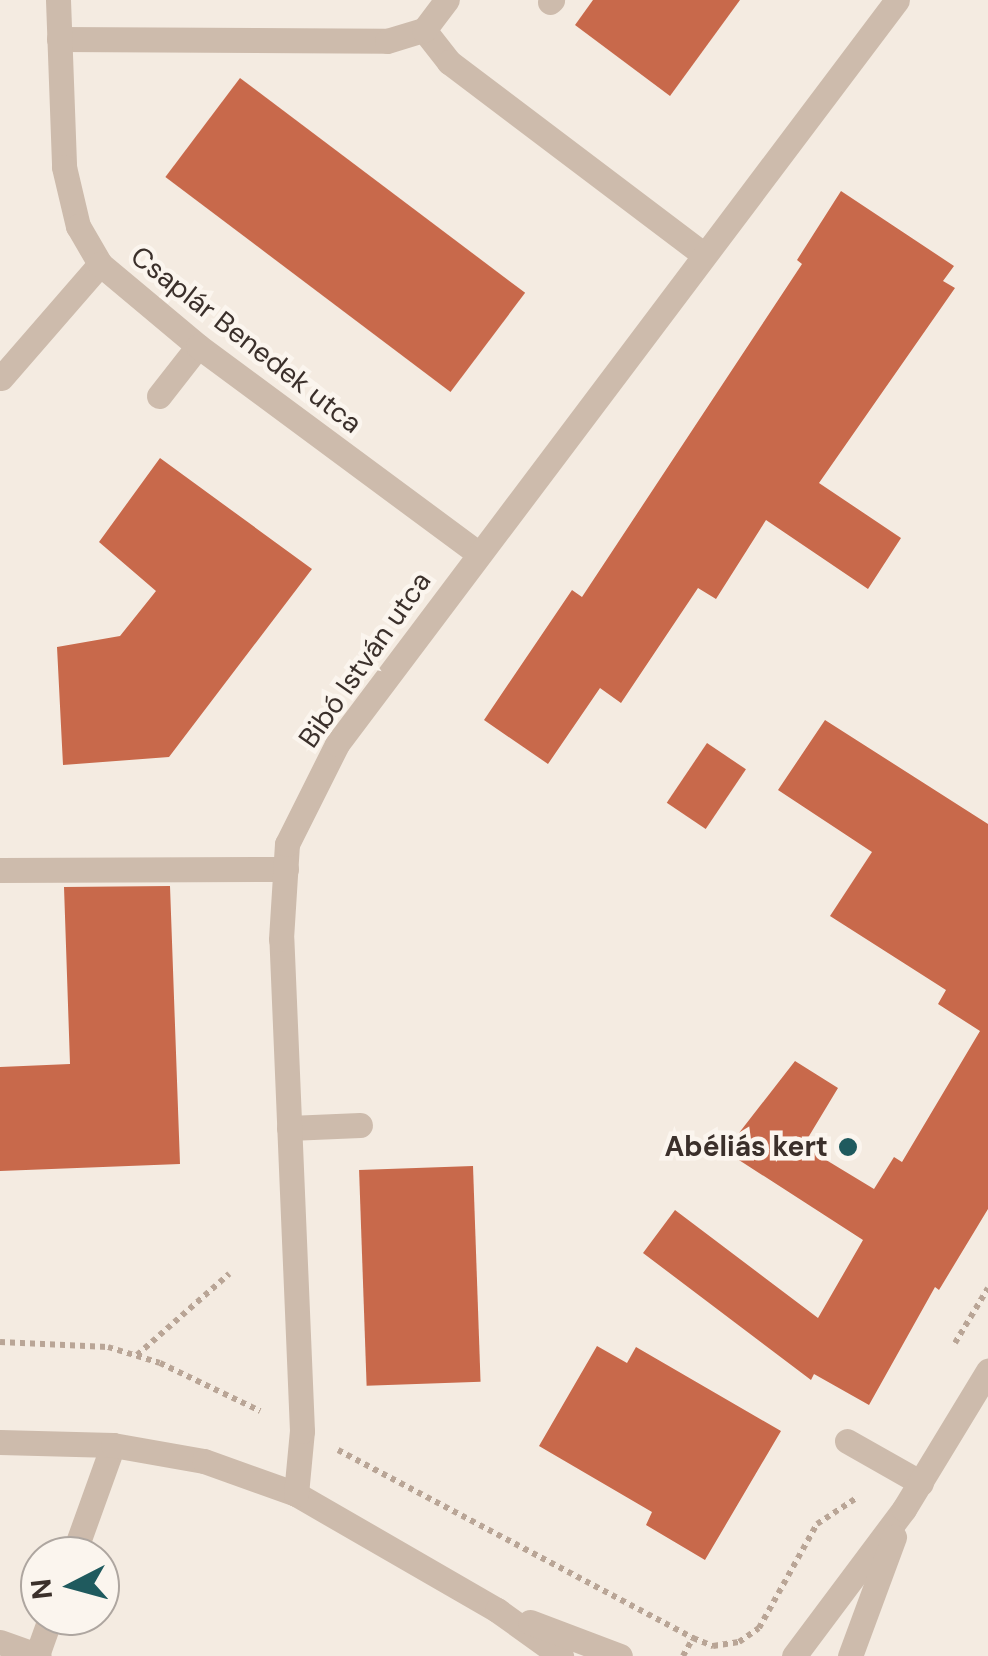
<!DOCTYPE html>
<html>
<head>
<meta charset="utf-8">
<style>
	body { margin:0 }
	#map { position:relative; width:988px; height:1656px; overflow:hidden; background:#f4ebe1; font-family:"DM Sans",sans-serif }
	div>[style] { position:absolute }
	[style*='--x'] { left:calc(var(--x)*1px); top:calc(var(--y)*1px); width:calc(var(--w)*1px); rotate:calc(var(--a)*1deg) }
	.building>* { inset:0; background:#c8694b; transform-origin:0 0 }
	.path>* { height:6px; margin-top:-3px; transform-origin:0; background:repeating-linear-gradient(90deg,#b9a596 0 5px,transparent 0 10px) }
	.service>* { height:25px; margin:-12.5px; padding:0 12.5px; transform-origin:12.5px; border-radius:12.5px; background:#cdbbac }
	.minor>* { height:25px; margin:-12.5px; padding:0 12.5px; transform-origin:12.5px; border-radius:12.5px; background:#cdbbac }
	.dots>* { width:28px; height:28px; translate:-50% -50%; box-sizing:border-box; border:5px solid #fbf5ee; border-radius:50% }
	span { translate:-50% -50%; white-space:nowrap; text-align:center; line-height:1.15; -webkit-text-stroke:9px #fbf5ee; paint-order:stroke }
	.street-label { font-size:28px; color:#3b302b }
	.poi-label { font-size:28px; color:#3b302b; font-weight:700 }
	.right { translate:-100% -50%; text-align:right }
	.north { position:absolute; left:20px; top:1536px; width:100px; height:100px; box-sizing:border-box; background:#fbf5ee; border:2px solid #aea6a0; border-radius:50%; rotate:264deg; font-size:28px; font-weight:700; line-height:40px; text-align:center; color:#3b302b }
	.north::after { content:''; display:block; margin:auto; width:35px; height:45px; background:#1f5a5e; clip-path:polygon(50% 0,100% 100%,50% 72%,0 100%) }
</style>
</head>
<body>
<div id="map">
	<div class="building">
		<i style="clip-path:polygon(593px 0,740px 0,670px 96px,575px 25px)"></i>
		<i style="left:240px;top:78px;width:357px;height:124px;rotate:37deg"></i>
		<i style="clip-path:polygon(841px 191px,954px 266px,943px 281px,955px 288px,819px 483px,901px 538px,868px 589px,766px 520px,716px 599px,698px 588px,621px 703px,600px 688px,548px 764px,484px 720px,572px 590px,582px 597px,802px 264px,797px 260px)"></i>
		<i style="clip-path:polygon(160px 458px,312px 569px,169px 757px,63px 765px,57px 647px,120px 636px,156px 591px,99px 542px)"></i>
		<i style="clip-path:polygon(825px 720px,988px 824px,988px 1209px,939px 1290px,935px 1287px,869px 1405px,814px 1374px,811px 1380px,643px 1253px,675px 1210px,818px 1318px,863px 1240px,725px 1151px,795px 1061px,838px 1088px,803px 1146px,874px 1189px,894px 1157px,902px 1162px,980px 1031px,938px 1004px,946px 990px,830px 916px,872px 852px,778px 790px)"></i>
		<i style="left:707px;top:743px;width:47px;height:72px;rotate:34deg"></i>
		<i style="clip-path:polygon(170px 886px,180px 1164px,0 1171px,0 1067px,70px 1064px,64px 887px)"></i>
		<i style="left:473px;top:1166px;width:216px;height:114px;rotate:88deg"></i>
		<i style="clip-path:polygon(597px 1346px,627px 1363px,636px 1347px,781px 1431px,705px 1560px,646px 1525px,652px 1512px,539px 1446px)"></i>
	</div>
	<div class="path">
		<i style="--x:0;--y:1342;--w:108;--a:2.7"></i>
		<i style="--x:108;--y:1347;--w:54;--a:17.1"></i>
		<i style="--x:160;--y:1363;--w:111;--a:25.6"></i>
		<i style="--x:955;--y:1343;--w:64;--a:-59"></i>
		<i style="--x:137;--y:1355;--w:123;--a:-41.4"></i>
		<i style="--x:338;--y:1450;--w:402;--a:27.9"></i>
		<i style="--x:683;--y:1656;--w:21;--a:-61"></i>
		<i style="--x:693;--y:1638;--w:22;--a:22"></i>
		<i style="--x:713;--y:1646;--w:26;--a:-9"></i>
		<i style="--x:739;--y:1642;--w:24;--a:-35"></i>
		<i style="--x:759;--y:1628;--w:119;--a:-60.9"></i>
		<i style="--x:817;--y:1524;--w:49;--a:-33.4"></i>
	</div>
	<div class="service">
		<i style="--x:550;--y:2;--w:3;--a:-45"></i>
		<i style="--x:424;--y:30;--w:41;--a:52"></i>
		<i style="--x:449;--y:62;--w:320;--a:37.1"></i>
		<i style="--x:59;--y:39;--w:328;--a:0.3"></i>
		<i style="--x:387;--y:41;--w:39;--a:-17"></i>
		<i style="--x:424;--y:30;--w:38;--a:-53"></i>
		<i style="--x:1;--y:378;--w:151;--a:-49"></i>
		<i style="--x:159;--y:396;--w:63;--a:-52"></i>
		<i style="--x:0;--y:870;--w:286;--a:-0.2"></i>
		<i style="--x:289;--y:1128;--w:71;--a:-2.4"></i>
		<i style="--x:847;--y:1441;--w:85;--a:29.6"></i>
		<i style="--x:73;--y:1556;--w:118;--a:-70.2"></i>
		<i style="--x:0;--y:1642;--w:41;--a:19.7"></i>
		<i style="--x:37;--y:1655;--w:41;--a:-70.3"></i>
	</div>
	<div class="minor">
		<i style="--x:58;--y:0;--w:167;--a:87.9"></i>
		<i style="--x:64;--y:167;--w:61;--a:76.7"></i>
		<i style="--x:78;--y:226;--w:44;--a:59.9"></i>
		<i style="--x:100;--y:264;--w:128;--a:39.9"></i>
		<i style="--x:198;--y:346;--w:348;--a:36.5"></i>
		<i style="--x:0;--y:1442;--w:113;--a:1.5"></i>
		<i style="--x:113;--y:1445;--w:92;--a:10"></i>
		<i style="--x:204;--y:1461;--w:98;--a:19.7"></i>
		<i style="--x:296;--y:1494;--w:232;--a:30"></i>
		<i style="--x:497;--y:1610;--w:79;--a:35.7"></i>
		<i style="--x:296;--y:1494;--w:63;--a:-84.6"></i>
		<i style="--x:302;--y:1431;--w:492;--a:-92.4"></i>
		<i style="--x:281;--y:939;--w:95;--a:-86.4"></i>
		<i style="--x:287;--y:844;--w:112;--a:-63.4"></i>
		<i style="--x:337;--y:744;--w:931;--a:-53.03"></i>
		<i style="--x:530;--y:1622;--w:96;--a:20.7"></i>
		<i style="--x:794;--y:1656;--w:184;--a:-53.2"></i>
		<i style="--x:904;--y:1509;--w:162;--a:-58.7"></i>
		<i style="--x:850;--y:1656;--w:127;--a:-69.7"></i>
	</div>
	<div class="dots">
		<i style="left:848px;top:1147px;background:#1f5a5e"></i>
	</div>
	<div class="street-label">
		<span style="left:246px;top:340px;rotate:38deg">Csaplár Benedek utca</span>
		<span style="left:365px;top:660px;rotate:-55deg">Bibó István utca</span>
	</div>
	<div class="poi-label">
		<span class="right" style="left:828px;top:1147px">Abéliás kert</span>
	</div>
	<div class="north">N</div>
</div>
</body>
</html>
